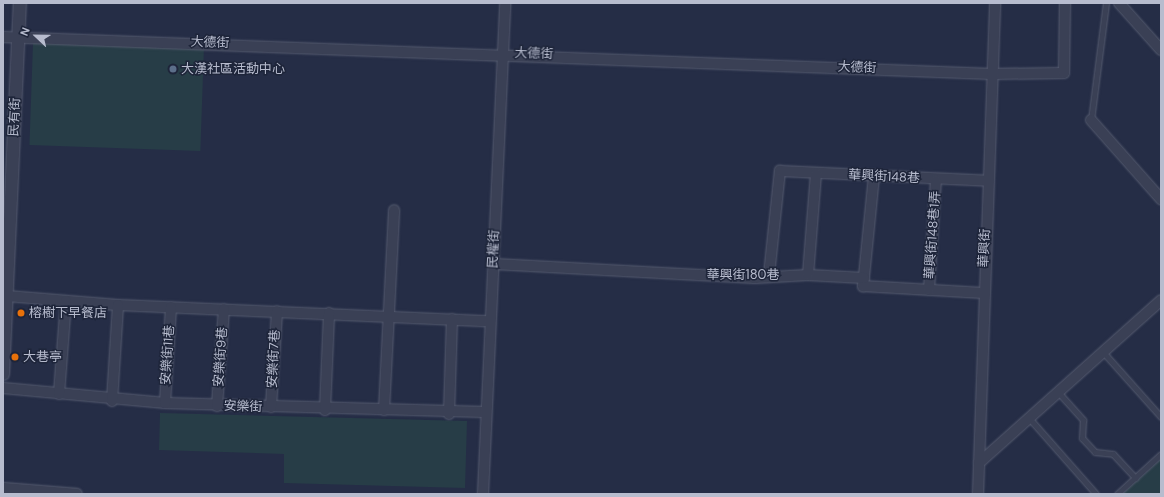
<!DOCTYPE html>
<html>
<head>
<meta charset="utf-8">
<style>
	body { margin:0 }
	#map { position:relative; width:1164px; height:497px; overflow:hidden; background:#252d46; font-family:"DM Sans","Noto Sans TC",sans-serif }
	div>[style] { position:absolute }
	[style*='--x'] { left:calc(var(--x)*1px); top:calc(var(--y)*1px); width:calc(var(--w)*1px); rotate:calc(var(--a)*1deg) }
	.green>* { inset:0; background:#273d47; transform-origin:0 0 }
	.roads { filter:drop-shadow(0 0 1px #555b6f) drop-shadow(0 0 1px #555b6f) }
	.service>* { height:5px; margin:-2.5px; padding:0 2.5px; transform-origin:2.5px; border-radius:2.5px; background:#3a4055 }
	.minor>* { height:10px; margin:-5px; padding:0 5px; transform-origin:5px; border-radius:5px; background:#3a4055 }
	.tertiary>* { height:12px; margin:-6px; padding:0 6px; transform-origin:6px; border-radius:6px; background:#3a4055 }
	.dots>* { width:11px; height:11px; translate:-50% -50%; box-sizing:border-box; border:2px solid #1e253a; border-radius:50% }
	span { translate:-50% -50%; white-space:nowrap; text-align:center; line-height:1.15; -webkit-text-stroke:3px #1e253a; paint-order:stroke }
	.street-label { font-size:13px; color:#b7bcce }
	.poi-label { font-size:13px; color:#b7bcce }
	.left { translate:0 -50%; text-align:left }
	.frame { position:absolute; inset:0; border:4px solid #b7bcce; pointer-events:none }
	.north { position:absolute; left:16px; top:16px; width:40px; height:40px; -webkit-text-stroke:3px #1e253a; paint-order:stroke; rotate:292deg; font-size:11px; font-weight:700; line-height:16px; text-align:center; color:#b7bcce }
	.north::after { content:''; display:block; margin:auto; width:14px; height:18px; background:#b7bcce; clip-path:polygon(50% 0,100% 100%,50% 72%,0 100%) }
</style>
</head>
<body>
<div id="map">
	<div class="green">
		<i style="left:33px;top:43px;width:171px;height:102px;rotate:2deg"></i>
		<i style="clip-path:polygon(160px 413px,467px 421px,465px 488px,284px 483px,284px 454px,159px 450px)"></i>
		<i style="clip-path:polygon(1161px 459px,1161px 494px,1122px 494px)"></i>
	</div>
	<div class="roads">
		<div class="service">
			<i style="--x:1091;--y:120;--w:118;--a:-82.7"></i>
			<i style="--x:1103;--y:352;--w:87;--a:48.3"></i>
			<i style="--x:1058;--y:392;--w:38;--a:48"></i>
			<i style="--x:1083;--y:420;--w:18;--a:93"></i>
			<i style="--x:1082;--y:438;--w:19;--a:47"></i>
			<i style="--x:1095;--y:452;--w:18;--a:6"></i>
			<i style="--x:1113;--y:454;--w:33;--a:47"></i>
			<i style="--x:1029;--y:418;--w:101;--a:48.6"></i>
			<i style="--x:1117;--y:494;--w:59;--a:-42.3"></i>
		</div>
		<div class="minor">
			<i style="--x:1119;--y:3;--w:63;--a:48.2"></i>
			<i style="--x:3;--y:37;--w:990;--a:2.14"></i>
			<i style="--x:992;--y:74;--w:72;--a:-0.8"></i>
			<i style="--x:1064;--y:73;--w:70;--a:-89.2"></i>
			<i style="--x:1091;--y:120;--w:106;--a:48.5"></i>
			<i style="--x:874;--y:176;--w:111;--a:95.7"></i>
			<i style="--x:863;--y:286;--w:120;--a:3.3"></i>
			<i style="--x:494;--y:264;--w:261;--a:3.1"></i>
			<i style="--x:755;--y:278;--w:53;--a:-3.2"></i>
			<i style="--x:808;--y:275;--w:56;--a:3.1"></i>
			<i style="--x:769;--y:275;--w:105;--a:-84"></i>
			<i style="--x:780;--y:171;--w:209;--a:2.7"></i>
			<i style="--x:808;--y:275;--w:102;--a:-85.5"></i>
			<i style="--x:929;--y:290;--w:110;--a:-86.4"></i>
			<i style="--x:7;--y:296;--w:111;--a:4.6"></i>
			<i style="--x:118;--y:305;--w:370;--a:2.5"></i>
			<i style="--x:3;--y:388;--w:163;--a:5.3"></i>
			<i style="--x:165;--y:403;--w:320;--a:1.6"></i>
			<i style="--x:59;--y:394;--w:93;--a:-85.7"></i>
			<i style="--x:112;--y:401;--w:96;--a:-86.4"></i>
			<i style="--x:165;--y:403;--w:96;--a:-86.4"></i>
			<i style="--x:217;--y:406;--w:97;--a:-85.9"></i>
			<i style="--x:271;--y:407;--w:96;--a:-86.4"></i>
			<i style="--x:325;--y:410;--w:97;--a:-87.6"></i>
			<i style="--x:384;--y:410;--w:200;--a:-87.1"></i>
			<i style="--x:449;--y:414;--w:95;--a:-88.2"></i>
			<i style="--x:979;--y:463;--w:244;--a:-41.8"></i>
			<i style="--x:3;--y:488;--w:74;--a:4.6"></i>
			<i style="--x:483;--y:494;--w:491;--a:-87.4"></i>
			<i style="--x:978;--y:494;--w:491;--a:-88"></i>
		</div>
		<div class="tertiary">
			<i style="--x:3;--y:374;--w:371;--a:-87.4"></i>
		</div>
	</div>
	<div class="dots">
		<i style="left:173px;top:69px;background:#5c6f8a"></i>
		<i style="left:21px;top:313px;background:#e8710a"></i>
		<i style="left:15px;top:357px;background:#e8710a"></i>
	</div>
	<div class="street-label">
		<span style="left:210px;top:43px;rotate:2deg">大德街</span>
		<span style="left:534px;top:54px;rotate:2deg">大德街</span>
		<span style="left:857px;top:68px;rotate:2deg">大德街</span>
		<span style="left:15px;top:117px;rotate:-87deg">民有街</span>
		<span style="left:884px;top:177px;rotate:3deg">華興街148巷</span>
		<span style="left:933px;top:235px;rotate:-86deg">華興街148巷1弄</span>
		<span style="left:985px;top:248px;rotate:-87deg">華興街</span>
		<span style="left:494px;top:249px;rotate:-87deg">民權街</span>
		<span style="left:743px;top:275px">華興街180巷</span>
		<span style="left:168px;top:355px;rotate:-86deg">安樂街11巷</span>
		<span style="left:221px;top:357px;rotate:-86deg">安樂街9巷</span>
		<span style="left:274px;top:359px;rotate:-87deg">安樂街7巷</span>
		<span style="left:243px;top:407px;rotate:2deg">安樂街</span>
	</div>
	<div class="poi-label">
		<span class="left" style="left:181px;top:69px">大漢社區活動中心</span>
		<span class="left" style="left:29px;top:313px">榕樹下早餐店</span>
		<span class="left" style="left:23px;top:357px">大巷亭</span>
	</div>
	<div class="frame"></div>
	<div class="north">N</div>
</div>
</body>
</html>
